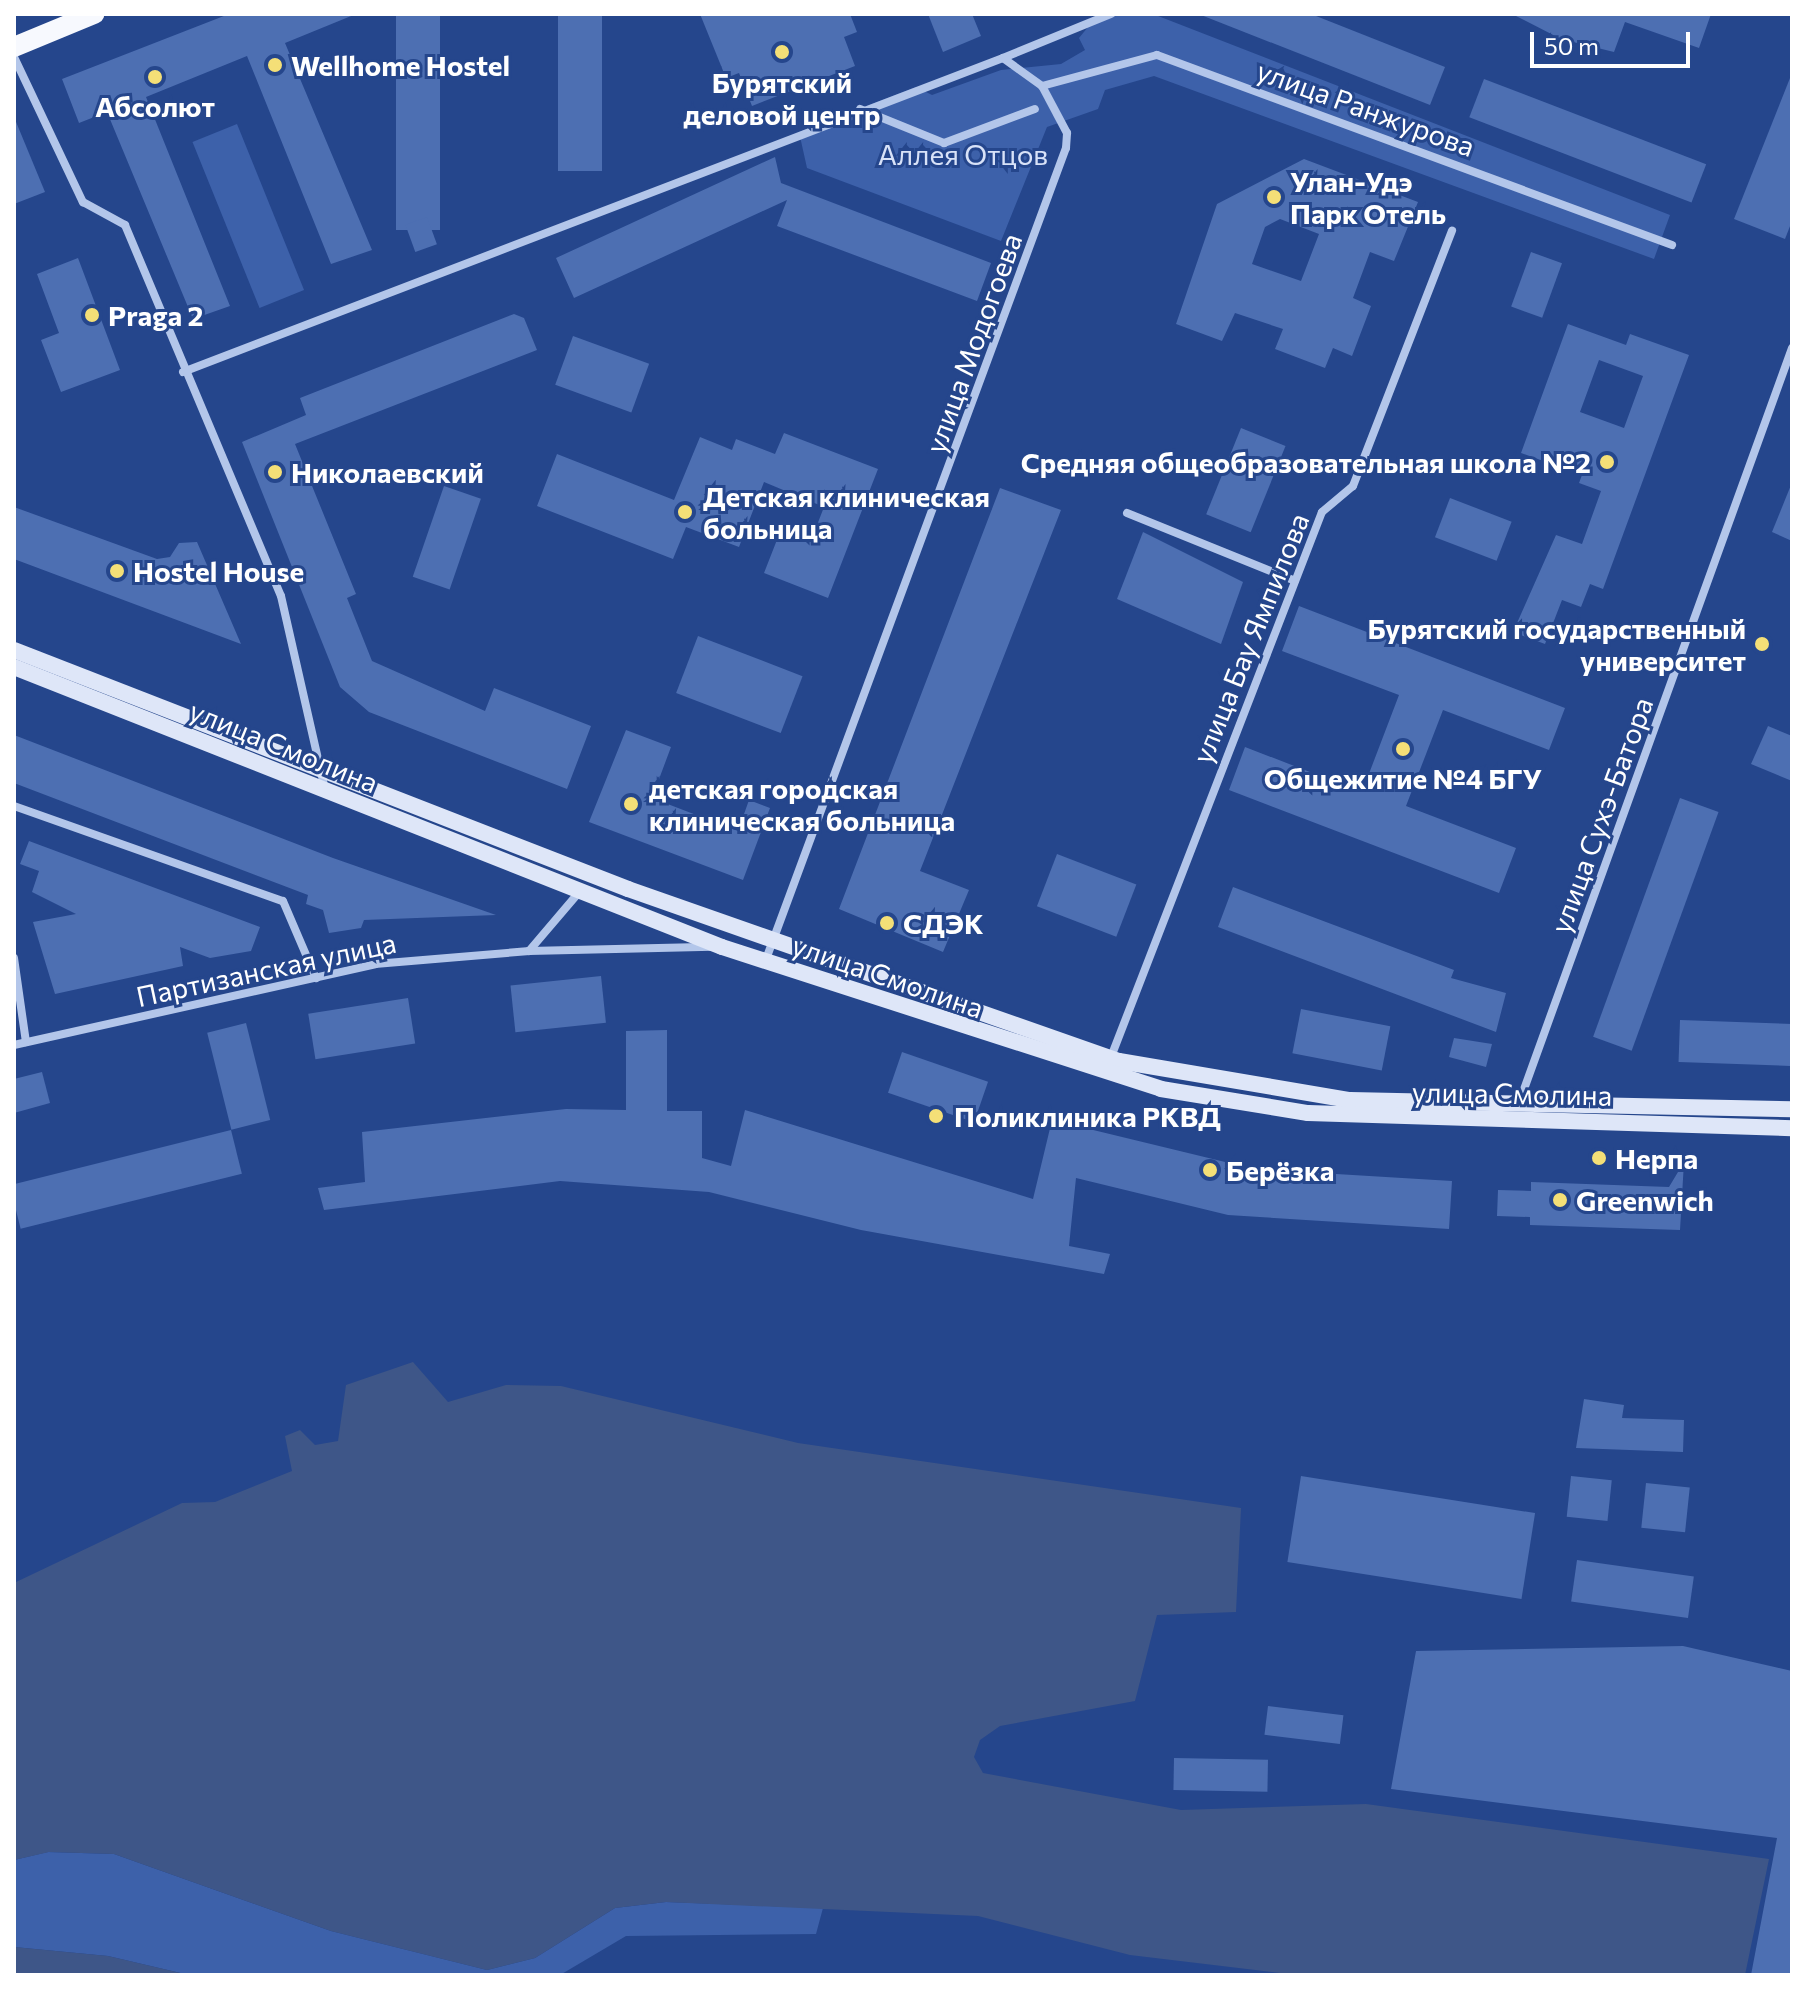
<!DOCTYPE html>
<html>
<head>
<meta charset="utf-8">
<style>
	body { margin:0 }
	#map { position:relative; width:1806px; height:1989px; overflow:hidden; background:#25468c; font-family:Commissioner,sans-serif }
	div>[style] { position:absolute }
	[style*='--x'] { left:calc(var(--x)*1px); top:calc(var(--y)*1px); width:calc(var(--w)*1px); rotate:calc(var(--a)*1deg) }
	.green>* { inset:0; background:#3d61aa; transform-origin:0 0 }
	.water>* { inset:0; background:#3e5688 }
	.building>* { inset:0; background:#4d6fb2; transform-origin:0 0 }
	.street>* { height:8px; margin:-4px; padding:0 4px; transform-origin:4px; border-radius:4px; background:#b3c6ea }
	.secondary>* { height:16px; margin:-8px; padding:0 8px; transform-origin:8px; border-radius:8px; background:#dee6f8 }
	.primary>* { height:20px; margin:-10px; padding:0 10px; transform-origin:10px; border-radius:10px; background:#f7f9fe }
	.dots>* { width:22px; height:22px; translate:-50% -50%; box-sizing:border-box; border:4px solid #25468c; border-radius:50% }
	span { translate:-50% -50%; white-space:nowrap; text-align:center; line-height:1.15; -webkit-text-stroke:6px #25468c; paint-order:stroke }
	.poi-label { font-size:28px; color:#fff; font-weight:700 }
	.left { translate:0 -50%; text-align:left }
	.right { translate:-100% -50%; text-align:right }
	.street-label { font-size:28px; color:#fff }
	.park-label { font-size:28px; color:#d8e2f8 }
	.frame { position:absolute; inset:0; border:16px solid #fff; pointer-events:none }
	.scale { position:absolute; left:1530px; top:32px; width:160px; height:36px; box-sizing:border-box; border:4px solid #fff; border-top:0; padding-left:10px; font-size:24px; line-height:28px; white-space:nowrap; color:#fff; -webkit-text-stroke:6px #25468c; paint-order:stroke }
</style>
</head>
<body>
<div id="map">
	<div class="green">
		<i style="clip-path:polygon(1120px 14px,1153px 14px,1670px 215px,1654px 259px,1154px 76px,1105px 90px,1098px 109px,1047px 127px,1001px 241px,807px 168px,799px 132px,916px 87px,932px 95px,1001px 70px,1061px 64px,1085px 50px,1079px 38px,1088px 27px)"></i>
		<i style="left:237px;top:124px;width:179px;height:48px;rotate:68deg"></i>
		<i style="clip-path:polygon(48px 1852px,114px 1854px,331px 1931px,487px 1970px,535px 1958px,615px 1908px,666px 1902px,823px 1908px,816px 1934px,626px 1936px,560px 1975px,189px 1975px,108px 1956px,14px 1947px,14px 1860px)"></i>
	</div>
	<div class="water">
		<i style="clip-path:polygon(413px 1362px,448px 1402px,506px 1385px,561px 1386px,798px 1443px,1241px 1508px,1236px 1612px,1157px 1615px,1135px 1701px,1000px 1726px,980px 1740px,974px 1757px,983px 1773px,1181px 1810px,1366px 1804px,1769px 1859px,1745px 1975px,1296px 1975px,1130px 1955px,978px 1916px,666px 1902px,615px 1908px,535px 1958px,487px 1970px,331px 1931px,114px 1854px,49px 1852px,14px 1860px,14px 1583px,182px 1503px,215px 1502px,292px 1471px,285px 1436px,300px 1430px,315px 1445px,338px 1441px,346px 1385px)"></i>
		<i style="clip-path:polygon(14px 1947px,108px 1956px,189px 1975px,14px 1975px)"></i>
	</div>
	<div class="building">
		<i style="clip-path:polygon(229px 14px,356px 14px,285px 43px,372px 250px,331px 264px,247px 56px,146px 97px,230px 306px,193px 319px,107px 112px,79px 123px,62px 79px)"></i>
		<i style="left:396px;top:14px;width:44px;height:216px"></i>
		<i style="left:558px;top:14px;width:44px;height:157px"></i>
		<i style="clip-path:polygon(700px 14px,850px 14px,857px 32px,844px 37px,855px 66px,752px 106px,739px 73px,726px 78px)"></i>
		<i style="clip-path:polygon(928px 14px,972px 14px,981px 36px,943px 52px)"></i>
		<i style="clip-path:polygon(1311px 14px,1445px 67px,1430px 105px,1201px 15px)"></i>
		<i style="clip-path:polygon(1711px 14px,1699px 48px,1625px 22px,1614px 52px,1561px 39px,1516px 16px)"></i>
		<i style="clip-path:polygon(1792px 73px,1792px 221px,1785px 239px,1734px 219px)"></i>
		<i style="left:1484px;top:79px;width:238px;height:41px;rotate:21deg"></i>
		<i style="clip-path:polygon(14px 117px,45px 192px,14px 204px)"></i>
		<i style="clip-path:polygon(775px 157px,781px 183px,991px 263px,977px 301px,777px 226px,787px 200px,574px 298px,556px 258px)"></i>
		<i style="clip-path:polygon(evenodd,1304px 159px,1418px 202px,1394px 261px,1370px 252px,1353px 298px,1371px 306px,1352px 356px,1333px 348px,1325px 368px,1275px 349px,1283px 329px,1235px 313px,1222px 341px,1176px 324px,1217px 204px,1304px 159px,1280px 219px,1319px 234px,1301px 281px,1252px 264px,1265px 227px,1280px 219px)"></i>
		<i style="left:427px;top:217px;width:29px;height:23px;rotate:70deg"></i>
		<i style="left:1531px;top:252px;width:33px;height:58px;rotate:20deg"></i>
		<i style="clip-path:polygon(78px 258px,120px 370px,61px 392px,41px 340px,59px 333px,37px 274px)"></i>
		<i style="clip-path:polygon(514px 314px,524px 318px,537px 350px,295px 444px,356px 594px,347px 598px,372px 661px,485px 711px,494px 688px,591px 726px,567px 789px,369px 712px,340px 687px,242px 442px,306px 415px,300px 398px)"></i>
		<i style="clip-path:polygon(evenodd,1568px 324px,1626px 345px,1630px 334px,1689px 355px,1603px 589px,1590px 584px,1581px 607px,1562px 600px,1545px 644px,1513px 632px,1556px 535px,1582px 544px,1601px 491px,1579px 483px,1582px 475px,1521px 453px,1568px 324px,1599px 360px,1643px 376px,1624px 428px,1580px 412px,1599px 360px)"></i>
		<i style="left:573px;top:336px;width:81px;height:52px;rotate:20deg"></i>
		<i style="left:1241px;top:428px;width:48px;height:93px;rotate:22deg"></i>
		<i style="clip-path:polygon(784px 433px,878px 469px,828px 598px,764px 573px,782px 527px,812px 538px,824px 507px,764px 482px,739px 547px,686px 527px,673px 559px,537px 506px,557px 454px,674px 500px,700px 437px,732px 450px,736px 439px,775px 454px)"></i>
		<i style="clip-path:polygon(1791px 485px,1792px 485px,1792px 541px,1772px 532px)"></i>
		<i style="left:444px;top:486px;width:39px;height:96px;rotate:19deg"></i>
		<i style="clip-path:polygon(1000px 488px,1061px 510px,920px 871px,969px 890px,943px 952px,839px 909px)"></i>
		<i style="left:1450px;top:498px;width:66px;height:42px;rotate:21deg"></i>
		<i style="clip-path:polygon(14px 507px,157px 559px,170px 557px,179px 543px,197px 542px,241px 644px,14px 559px)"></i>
		<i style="clip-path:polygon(1143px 532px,1243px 582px,1221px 644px,1117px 599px)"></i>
		<i style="clip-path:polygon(1299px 606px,1565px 708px,1549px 750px,1443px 710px,1406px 806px,1516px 848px,1499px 893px,1229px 790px,1245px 747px,1362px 792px,1399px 695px,1282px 651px)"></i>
		<i style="left:698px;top:636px;width:112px;height:61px;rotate:21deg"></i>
		<i style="clip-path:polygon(1768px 726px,1792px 736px,1792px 781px,1751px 764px)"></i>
		<i style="clip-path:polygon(626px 730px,671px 747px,652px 798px,738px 831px,749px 800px,770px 808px,743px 880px,589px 822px)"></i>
		<i style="clip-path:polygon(14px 735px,333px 858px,496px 915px,364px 920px,361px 928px,329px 933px,323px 910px,306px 904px,308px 895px,14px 783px)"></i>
		<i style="left:1680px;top:798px;width:41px;height:254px;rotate:20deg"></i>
		<i style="clip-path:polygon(29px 841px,260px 927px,251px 951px,210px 958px,180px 947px,183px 966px,55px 994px,33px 922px,76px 914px,32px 892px,39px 871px,20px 864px)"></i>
		<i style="left:1057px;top:854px;width:85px;height:56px;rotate:21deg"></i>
		<i style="clip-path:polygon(1233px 887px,1454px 970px,1451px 978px,1506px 993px,1496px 1032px,1218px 927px)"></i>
		<i style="left:601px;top:976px;width:47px;height:91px;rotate:84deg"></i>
		<i style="left:408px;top:998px;width:46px;height:101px;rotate:81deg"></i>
		<i style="left:1301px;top:1009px;width:91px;height:45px;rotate:11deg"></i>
		<i style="left:1680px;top:1020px;width:112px;height:42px;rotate:2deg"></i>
		<i style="left:246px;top:1023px;width:100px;height:40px;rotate:76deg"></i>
		<i style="clip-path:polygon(667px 1030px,667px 1111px,702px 1111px,702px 1158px,731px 1166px,745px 1110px,1033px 1199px,1052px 1120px,1254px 1169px,1452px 1181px,1449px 1229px,1228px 1215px,1076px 1178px,1069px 1246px,1110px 1254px,1104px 1274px,861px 1230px,709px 1192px,560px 1181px,324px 1210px,318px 1188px,365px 1182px,362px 1132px,566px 1109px,626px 1110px,626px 1031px)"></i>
		<i style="clip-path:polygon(1454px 1038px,1492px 1044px,1486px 1067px,1449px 1057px)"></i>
		<i style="left:902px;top:1052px;width:91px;height:43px;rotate:19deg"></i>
		<i style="clip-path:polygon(42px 1072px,50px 1103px,14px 1113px,14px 1079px)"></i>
		<i style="left:231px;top:1130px;width:45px;height:228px;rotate:76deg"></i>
		<i style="clip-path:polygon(1684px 1162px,1680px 1230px,1530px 1225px,1530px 1217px,1497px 1216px,1498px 1190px,1531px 1191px,1531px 1182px,1669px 1187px)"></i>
		<i style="clip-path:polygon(1584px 1399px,1624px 1405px,1622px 1418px,1684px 1420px,1683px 1452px,1576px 1448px)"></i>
		<i style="left:1301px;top:1476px;width:237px;height:87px;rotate:9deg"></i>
		<i style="left:1571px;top:1476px;width:41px;height:41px;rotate:6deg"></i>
		<i style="left:1646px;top:1483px;width:44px;height:45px;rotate:6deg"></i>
		<i style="left:1577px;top:1560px;width:118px;height:42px;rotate:8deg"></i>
		<i style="clip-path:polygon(1683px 1646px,1792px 1671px,1792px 1975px,1751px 1975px,1777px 1838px,1391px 1789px,1416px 1651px)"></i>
		<i style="left:1268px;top:1706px;width:76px;height:29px;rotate:7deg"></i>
		<i style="left:1174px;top:1758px;width:94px;height:32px;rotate:1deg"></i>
	</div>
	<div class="street">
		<i style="--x:14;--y:57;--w:161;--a:64.6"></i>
		<i style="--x:83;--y:202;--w:48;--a:28.7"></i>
		<i style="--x:125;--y:225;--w:402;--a:67.2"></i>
		<i style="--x:281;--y:596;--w:199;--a:77.2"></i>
		<i style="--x:1042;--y:86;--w:119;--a:-15.1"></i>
		<i style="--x:1157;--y:55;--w:549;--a:20.25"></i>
		<i style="--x:860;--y:109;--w:91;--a:22"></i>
		<i style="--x:944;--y:143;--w:97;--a:-20.5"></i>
		<i style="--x:183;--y:372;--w:878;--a:-20.95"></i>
		<i style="--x:1127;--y:513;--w:181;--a:22"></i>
		<i style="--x:14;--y:806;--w:285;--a:19.5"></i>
		<i style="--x:283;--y:901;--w:84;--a:66.8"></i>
		<i style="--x:529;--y:951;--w:79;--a:-49.6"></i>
		<i style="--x:14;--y:958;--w:85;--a:81.9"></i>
		<i style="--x:765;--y:962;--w:868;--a:-69.71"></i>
		<i style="--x:1066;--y:148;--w:15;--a:-86"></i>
		<i style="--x:1067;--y:133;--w:53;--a:-118"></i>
		<i style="--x:1042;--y:86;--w:48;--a:-144.3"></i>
		<i style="--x:1003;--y:58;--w:117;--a:-22.2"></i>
		<i style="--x:14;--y:1045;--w:370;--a:-12.6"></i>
		<i style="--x:375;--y:964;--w:155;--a:-4.8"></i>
		<i style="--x:529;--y:951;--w:183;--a:-1.3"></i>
		<i style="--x:1111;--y:1057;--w:584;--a:-68.84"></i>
		<i style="--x:1322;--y:512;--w:40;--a:-40"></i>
		<i style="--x:1353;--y:486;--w:274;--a:-68.8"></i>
		<i style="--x:1519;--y:1103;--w:803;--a:-70.12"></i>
	</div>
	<div class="secondary">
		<i style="--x:14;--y:650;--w:659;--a:21.27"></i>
		<i style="--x:628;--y:889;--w:520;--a:19.31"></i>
		<i style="--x:1119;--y:1061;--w:234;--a:9.6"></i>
		<i style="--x:1350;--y:1100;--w:442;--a:1.2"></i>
		<i style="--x:14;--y:667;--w:761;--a:21.58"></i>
		<i style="--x:722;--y:947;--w:461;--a:17.9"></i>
		<i style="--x:1161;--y:1089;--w:149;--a:9.3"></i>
		<i style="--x:1308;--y:1113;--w:484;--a:1.8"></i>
	</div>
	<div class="primary">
		<i style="--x:14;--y:47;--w:87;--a:-22.4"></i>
	</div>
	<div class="dots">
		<i style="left:782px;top:52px;background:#f4df77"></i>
		<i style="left:275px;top:65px;background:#f4df77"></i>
		<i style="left:155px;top:77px;background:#f4df77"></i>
		<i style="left:1274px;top:197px;background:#f4df77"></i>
		<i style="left:92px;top:315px;background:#f4df77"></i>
		<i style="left:1607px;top:462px;background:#f4df77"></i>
		<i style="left:275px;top:472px;background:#f4df77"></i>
		<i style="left:685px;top:512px;background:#f4df77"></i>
		<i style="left:117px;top:571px;background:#f4df77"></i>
		<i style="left:1762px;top:644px;background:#f4df77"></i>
		<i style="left:1403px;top:749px;background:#f4df77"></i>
		<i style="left:631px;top:804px;background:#f4df77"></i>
		<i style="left:887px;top:923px;background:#f4df77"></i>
		<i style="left:936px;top:1116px;background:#f4df77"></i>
		<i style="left:1599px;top:1158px;background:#f4df77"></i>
		<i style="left:1210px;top:1170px;background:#f4df77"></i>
		<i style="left:1560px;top:1200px;background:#f4df77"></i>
	</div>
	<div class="poi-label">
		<span class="left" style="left:291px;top:65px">Wellhome Hostel</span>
		<span style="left:782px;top:98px">Бурятский<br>деловой центр</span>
		<span style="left:155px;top:106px">Абсолют</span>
		<span class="left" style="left:1290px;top:197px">Улан-Удэ<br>Парк Отель</span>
		<span class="left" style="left:108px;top:315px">Praga 2</span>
		<span class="right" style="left:1591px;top:462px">Средняя общеобразовательная школа №2</span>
		<span class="left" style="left:291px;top:472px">Николаевский</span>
		<span class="left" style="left:703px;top:512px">Детская клиническая<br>больница</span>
		<span class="left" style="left:133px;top:571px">Hostel House</span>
		<span class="right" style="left:1746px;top:644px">Бурятский государственный<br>университет</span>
		<span style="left:1403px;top:778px">Общежитие №4 БГУ</span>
		<span class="left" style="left:649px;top:804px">детская городская<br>клиническая больница</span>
		<span class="left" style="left:903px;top:923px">СДЭК</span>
		<span class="left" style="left:954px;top:1116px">Поликлиника РКВД</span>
		<span class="left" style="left:1615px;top:1158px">Нерпа</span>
		<span class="left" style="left:1226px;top:1170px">Берёзка</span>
		<span class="left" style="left:1576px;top:1200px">Greenwich</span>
	</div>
	<div class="street-label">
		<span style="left:1366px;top:108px;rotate:20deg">улица Ранжурова</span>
		<span style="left:973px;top:343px;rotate:-70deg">улица Модогоева</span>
		<span style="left:1250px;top:638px;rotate:-68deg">улица Бау Ямпилова</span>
		<span style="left:284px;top:746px;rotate:22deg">улица Смолина</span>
		<span style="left:1601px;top:815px;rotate:-70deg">улица Сухэ-Батора</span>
		<span style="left:266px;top:969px;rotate:-12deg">Партизанская улица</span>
		<span style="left:888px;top:976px;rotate:19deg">улица Смолина</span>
		<span style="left:1512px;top:1093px;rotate:1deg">улица Смолина</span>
	</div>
	<div class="park-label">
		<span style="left:963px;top:154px">Аллея Отцов</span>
	</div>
	<div class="frame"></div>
	<div class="scale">50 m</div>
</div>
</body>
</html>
